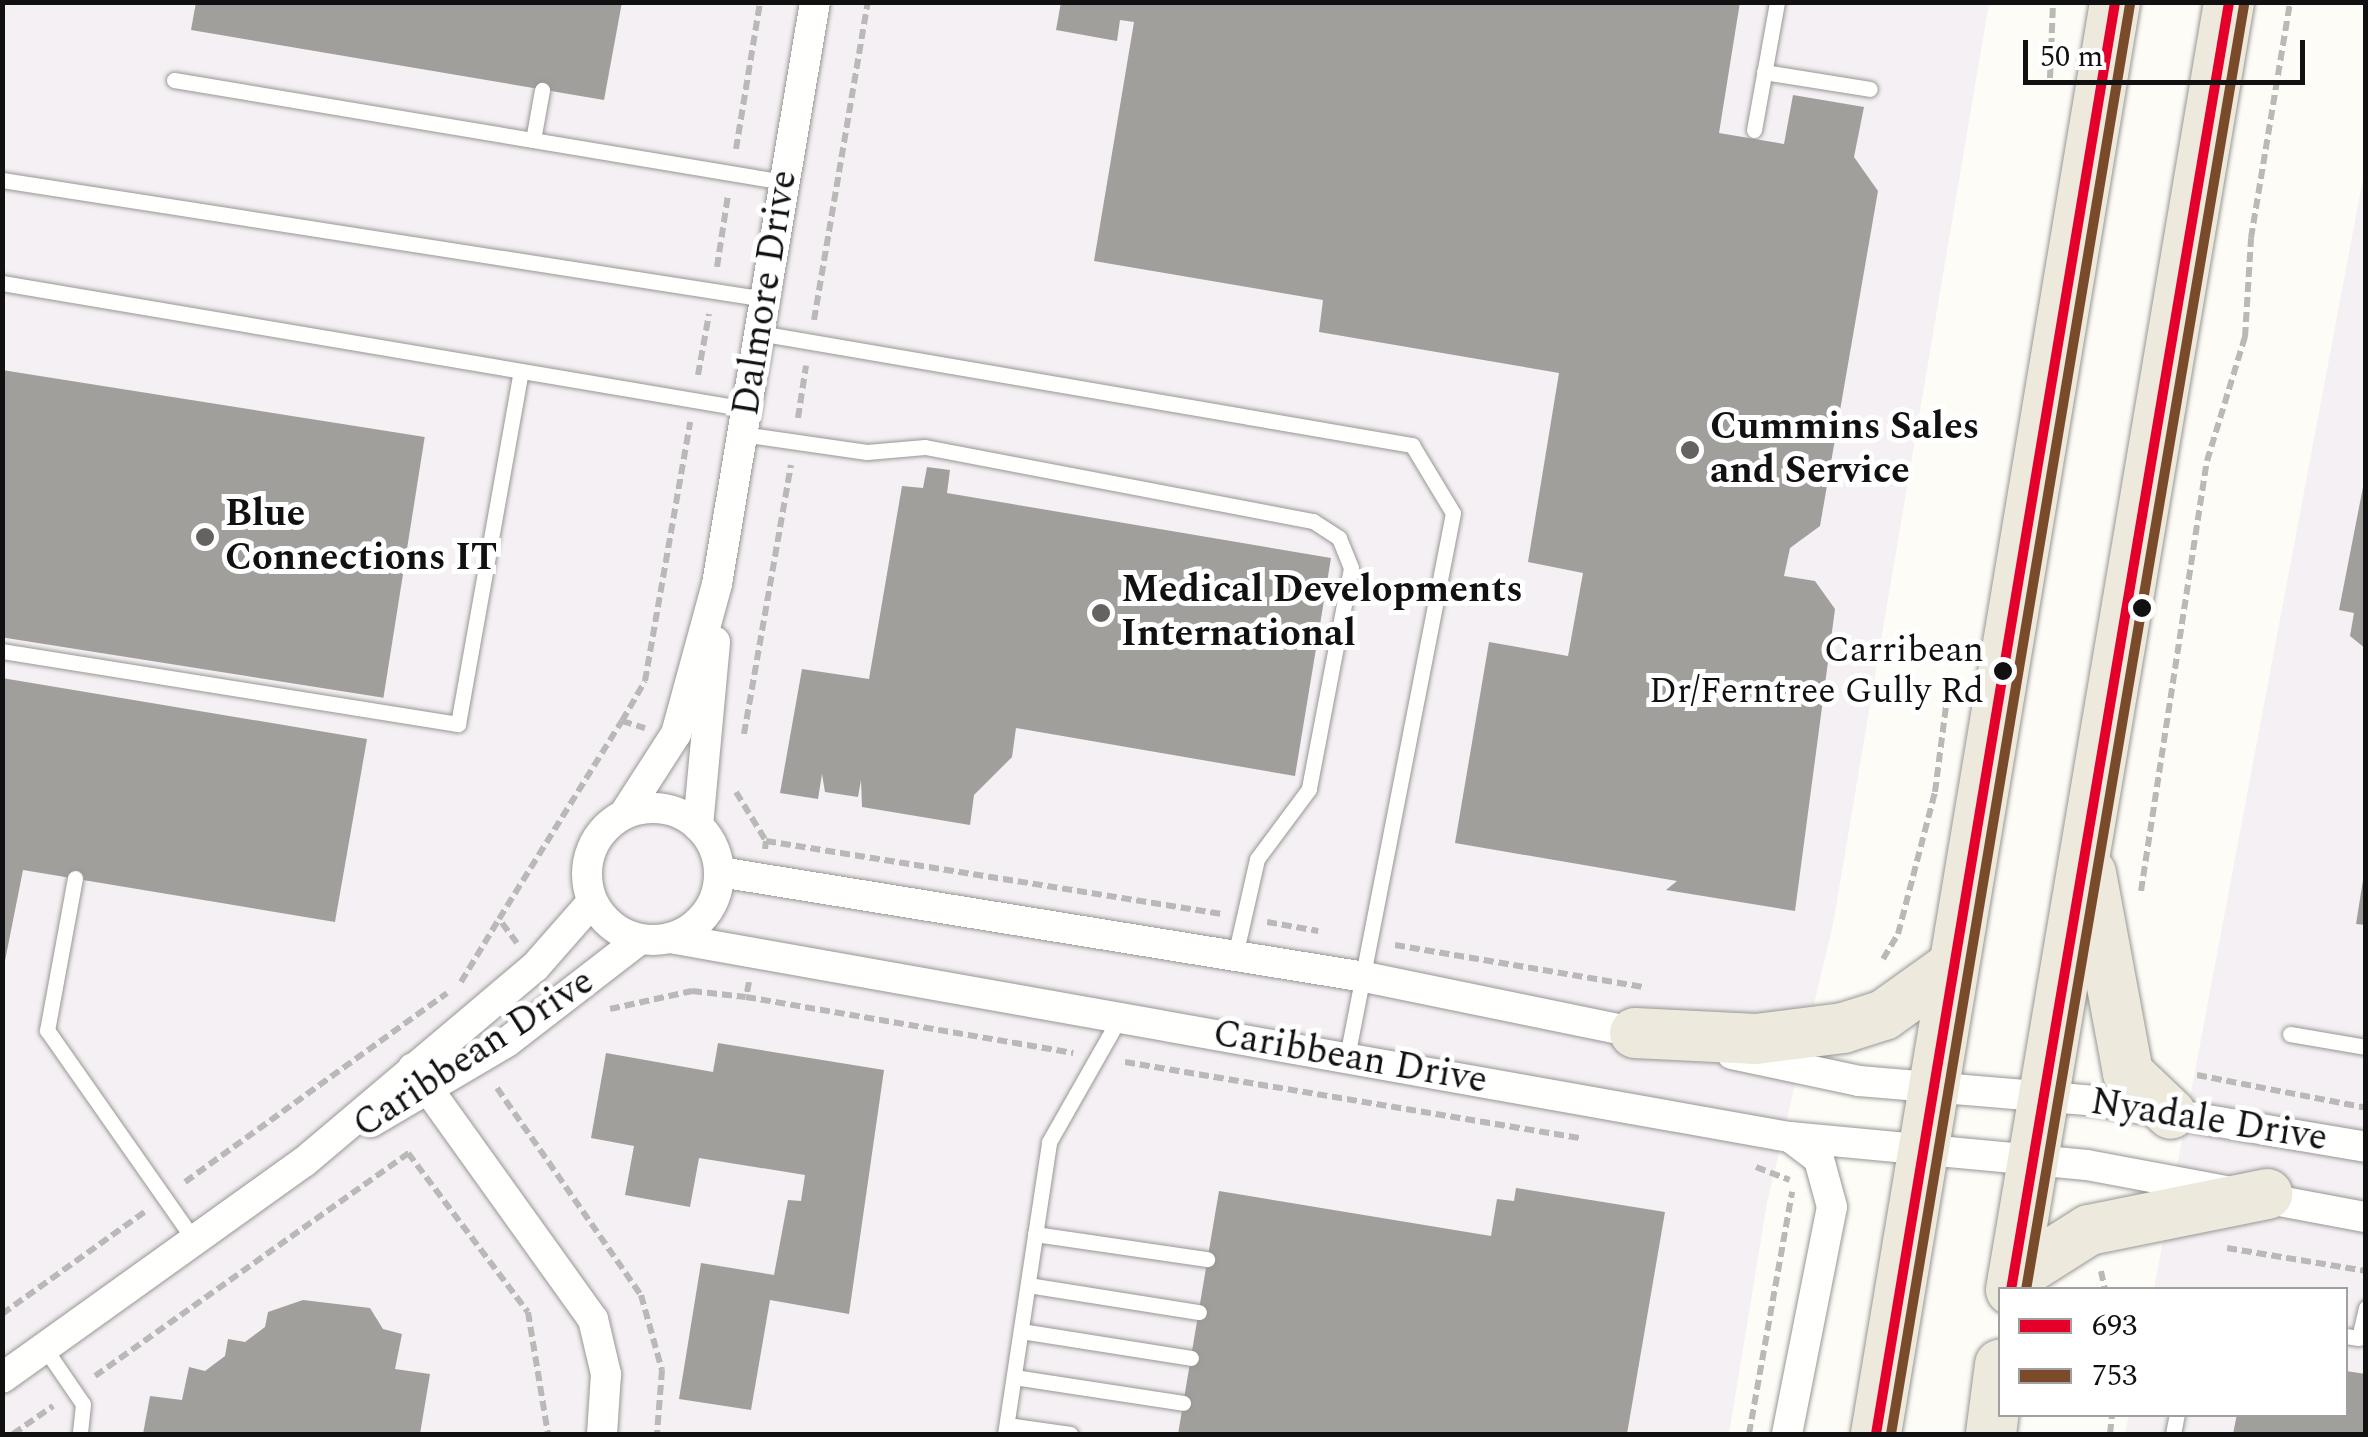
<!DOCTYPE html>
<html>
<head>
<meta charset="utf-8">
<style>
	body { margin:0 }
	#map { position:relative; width:2368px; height:1437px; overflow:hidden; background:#fdfcf7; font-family:Spectral,serif }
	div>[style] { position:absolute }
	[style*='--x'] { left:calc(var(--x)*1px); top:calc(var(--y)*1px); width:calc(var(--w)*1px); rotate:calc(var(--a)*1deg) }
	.industrial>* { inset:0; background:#f5f0f3 }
	.building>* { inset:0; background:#a19f9c; transform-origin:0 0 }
	.path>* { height:6px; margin-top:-3px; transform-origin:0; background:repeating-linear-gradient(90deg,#b9b9b8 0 10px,transparent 0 15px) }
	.roads { filter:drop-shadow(0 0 2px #979795) drop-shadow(0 0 2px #979795) }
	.lane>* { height:15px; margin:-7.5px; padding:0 7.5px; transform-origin:7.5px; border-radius:7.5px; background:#fffffe }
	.street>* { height:30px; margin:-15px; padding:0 15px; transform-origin:15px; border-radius:15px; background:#fffffe }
	.street>.ring { margin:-15px; padding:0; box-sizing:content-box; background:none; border:30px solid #fffffe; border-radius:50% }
	.primary>* { height:50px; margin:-25px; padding:0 25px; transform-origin:25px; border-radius:25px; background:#ede9dc }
	.bus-1>* { height:10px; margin:-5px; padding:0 5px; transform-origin:5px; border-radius:5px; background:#e4002b }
	.bus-2>* { height:10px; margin:-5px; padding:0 5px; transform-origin:5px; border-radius:5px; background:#7a4b2a }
	.dots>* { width:28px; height:28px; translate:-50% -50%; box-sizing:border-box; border:5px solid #fff; border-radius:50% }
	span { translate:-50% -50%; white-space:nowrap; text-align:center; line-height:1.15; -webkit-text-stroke:10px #fff; paint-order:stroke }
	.bus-label { font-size:36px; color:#111 }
	.right { translate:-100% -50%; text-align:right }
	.street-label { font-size:38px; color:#111 }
	.poi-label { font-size:38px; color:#111; font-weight:700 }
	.left { translate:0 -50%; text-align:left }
	.frame { position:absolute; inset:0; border:5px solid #111; pointer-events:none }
	.legend { position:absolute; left:1998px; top:1287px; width:350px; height:130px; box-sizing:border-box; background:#fff; border:2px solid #a0a0a0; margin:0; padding:12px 18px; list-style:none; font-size:30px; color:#111 }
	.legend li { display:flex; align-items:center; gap:20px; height:50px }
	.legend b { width:50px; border:2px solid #a0a0a0 }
	.scale { position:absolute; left:2023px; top:40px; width:282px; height:45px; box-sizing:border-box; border:5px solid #111; border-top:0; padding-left:12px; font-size:30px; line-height:35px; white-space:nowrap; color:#111; -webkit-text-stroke:8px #fff; paint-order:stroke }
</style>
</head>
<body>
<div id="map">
	<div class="industrial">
		<i style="clip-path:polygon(3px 3px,1989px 3px,1833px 924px,1767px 1203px,1729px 1434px,3px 1434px)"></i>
		<i style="clip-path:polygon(2365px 168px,2365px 1434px,2125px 1434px,2129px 1415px,2346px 1414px,2346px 1290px,2154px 1289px)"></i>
	</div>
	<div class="building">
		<i style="clip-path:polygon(196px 2px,622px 2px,604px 100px,191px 30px)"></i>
		<i style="clip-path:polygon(1061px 2px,1740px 2px,1719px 133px,1784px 144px,1793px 95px,1864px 107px,1854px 157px,1878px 191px,1820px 526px,1790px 548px,1784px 576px,1815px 581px,1835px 609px,1795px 911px,1666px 890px,1677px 881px,1455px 843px,1489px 642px,1568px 656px,1583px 573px,1528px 562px,1559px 373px,1319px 332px,1323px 300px,1094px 261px,1134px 22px,1120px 20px,1117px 41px,1056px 30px)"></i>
		<i style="left:2px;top:370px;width:428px;height:264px;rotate:9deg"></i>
		<i style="clip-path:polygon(927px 467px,950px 470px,947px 493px,1331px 558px,1295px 776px,1016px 728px,1012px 757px,974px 795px,970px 825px,862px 807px,861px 780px,858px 797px,825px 792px,822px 774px,818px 799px,780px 793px,802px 669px,869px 679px,902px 486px,923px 488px)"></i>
		<i style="clip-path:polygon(2363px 487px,2366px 487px,2366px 649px,2350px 636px,2354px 613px,2339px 610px)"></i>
		<i style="clip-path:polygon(2px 678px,367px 739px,335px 922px,23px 870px,2px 976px)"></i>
		<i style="clip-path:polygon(2363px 880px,2366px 880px,2366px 925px,2356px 924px)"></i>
		<i style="clip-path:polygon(718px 1043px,884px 1070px,849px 1314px,770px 1300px,751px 1410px,679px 1399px,701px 1263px,774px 1275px,788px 1200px,801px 1201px,805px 1175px,699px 1158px,690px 1207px,625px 1195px,634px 1146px,591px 1138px,606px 1053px,713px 1072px)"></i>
		<i style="clip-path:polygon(1516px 1188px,1665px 1212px,1627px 1434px,1178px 1434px,1219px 1191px,1491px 1236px,1497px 1199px,1514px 1201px)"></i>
		<i style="clip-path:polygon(303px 1300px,370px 1308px,383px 1329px,402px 1334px,395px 1369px,430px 1374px,420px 1434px,143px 1434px,150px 1396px,182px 1400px,189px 1367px,205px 1371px,225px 1356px,228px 1339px,245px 1342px,265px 1327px,268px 1312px)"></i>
		<i style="clip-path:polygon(2346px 1371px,2366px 1374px,2366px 1434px,2233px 1434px,2237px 1414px,2346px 1414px)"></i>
	</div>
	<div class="path">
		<i style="--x:2050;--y:78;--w:76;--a:-87.7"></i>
		<i style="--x:736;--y:149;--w:149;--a:-80.7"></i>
		<i style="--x:717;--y:267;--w:73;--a:-81.3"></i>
		<i style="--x:814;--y:320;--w:323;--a:-80.4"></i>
		<i style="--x:698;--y:375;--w:62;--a:-79.8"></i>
		<i style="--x:798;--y:418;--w:53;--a:-81.3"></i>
		<i style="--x:622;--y:721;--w:46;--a:-60.1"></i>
		<i style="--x:645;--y:681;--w:263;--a:-80.1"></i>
		<i style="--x:744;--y:734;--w:273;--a:-80.1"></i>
		<i style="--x:736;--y:792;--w:57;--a:58.5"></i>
		<i style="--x:765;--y:849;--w:8;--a:-83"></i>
		<i style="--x:766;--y:841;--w:460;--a:9.1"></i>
		<i style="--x:2141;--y:891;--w:435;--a:-81.3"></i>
		<i style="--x:2207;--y:461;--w:130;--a:-73"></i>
		<i style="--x:2245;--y:337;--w:99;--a:-86.5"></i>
		<i style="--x:2251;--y:238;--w:239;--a:-80.6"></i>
		<i style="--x:1267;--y:922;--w:52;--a:10"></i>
		<i style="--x:517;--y:943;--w:30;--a:-127"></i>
		<i style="--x:499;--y:919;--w:233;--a:-58.2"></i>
		<i style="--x:622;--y:721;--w:24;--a:17"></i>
		<i style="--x:1395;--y:945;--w:253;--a:9.6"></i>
		<i style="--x:1883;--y:959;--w:29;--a:-59"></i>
		<i style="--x:1898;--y:934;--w:147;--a:-75.4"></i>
		<i style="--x:1935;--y:792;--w:102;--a:-82.7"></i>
		<i style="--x:461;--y:982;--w:74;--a:-58.9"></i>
		<i style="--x:749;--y:982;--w:15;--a:101"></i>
		<i style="--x:746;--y:997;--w:332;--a:9.7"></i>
		<i style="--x:610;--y:1009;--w:84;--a:-12.4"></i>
		<i style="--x:692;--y:991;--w:54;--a:6.3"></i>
		<i style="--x:1125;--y:1062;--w:462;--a:9.5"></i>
		<i style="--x:2197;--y:1075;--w:172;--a:11"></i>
		<i style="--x:497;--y:1088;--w:252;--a:55.2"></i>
		<i style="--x:641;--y:1295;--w:78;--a:74.4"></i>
		<i style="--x:662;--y:1370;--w:64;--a:94.5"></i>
		<i style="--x:408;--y:1153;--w:199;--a:53"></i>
		<i style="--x:528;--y:1312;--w:124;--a:80.7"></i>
		<i style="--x:1756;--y:1167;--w:36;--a:21"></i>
		<i style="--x:185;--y:1182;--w:323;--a:-35.8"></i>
		<i style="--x:2227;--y:1248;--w:141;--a:9.4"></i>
		<i style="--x:2101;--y:1271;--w:19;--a:78"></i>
		<i style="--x:2;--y:1314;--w:178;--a:-35.6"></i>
		<i style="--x:95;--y:1376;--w:389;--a:-35.4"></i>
		<i style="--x:13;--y:1434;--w:49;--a:-35"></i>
		<i style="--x:1749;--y:1434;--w:246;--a:-79.9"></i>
		<i style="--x:2110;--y:1434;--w:20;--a:-84"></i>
	</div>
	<div class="roads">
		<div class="lane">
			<i style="--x:1764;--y:72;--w:107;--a:9.1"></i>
			<i style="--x:174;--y:80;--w:618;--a:9.49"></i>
			<i style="--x:1754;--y:130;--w:130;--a:-79.8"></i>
			<i style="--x:533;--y:140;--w:51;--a:-79.8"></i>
			<i style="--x:2;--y:180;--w:772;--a:8.86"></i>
			<i style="--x:2;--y:283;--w:756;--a:9.6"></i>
			<i style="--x:759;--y:333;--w:663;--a:9.73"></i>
			<i style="--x:1412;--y:445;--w:79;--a:58.9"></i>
			<i style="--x:1453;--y:513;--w:554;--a:101.03"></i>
			<i style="--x:742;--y:434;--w:126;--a:8.2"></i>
			<i style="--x:867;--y:452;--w:58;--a:-4.9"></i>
			<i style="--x:925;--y:447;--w:395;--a:10.8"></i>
			<i style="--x:1313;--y:521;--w:31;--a:33"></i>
			<i style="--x:1339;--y:538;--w:32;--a:68"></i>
			<i style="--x:1351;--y:568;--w:225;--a:100.8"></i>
			<i style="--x:1309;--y:789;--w:87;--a:126.6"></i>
			<i style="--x:1257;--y:859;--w:99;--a:102.8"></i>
			<i style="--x:2;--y:651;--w:462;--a:9.1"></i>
			<i style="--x:458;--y:724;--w:358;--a:-79.9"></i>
			<i style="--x:75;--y:878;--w:155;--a:100.4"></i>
			<i style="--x:47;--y:1030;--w:258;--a:55"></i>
			<i style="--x:2290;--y:1034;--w:77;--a:9.7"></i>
			<i style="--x:1035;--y:1234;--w:174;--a:8.3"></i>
			<i style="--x:1028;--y:1285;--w:173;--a:9"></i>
			<i style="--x:1021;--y:1331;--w:172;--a:9"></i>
			<i style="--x:2346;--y:1336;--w:13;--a:9"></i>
			<i style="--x:2359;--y:1338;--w:31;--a:-77"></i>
			<i style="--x:46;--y:1350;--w:65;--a:55.6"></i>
			<i style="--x:83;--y:1404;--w:30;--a:96"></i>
			<i style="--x:1014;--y:1377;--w:171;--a:8.7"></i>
			<i style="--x:1007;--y:1425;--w:64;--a:8.1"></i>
			<i style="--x:1005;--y:1434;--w:295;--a:-81.4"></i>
			<i style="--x:1049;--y:1142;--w:144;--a:-60.4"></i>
			<i style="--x:2173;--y:1434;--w:20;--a:-79"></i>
		</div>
		<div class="street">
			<i class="ring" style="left:587px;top:808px;width:102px;height:102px"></i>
			<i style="--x:625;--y:813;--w:94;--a:-57.2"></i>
			<i style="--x:676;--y:734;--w:156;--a:-74.7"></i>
			<i style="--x:717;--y:584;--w:590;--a:-80.44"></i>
			<i style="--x:698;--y:826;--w:185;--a:-84.7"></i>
			<i style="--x:720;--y:872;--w:653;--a:9.25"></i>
			<i style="--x:1365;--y:977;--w:289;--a:11.6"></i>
			<i style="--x:670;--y:938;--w:1138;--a:10.08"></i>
			<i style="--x:1790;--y:1137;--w:298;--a:5.4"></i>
			<i style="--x:2087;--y:1165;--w:284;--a:10.6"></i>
			<i style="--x:1732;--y:1054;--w:130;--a:12"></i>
			<i style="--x:1859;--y:1081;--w:237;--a:4.8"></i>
			<i style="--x:2095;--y:1101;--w:275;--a:9.6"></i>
			<i style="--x:413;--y:1068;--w:309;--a:54.4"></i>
			<i style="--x:593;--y:1319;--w:57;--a:76.7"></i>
			<i style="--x:606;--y:1374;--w:60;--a:93.8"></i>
			<i style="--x:371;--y:1122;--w:158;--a:-30.5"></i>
			<i style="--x:507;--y:1042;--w:167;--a:-37.7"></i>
			<i style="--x:2;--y:1378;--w:371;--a:-35.6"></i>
			<i style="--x:304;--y:1162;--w:302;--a:-40.2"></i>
			<i style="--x:535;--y:967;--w:86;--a:-48.8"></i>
			<i style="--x:1787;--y:1434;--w:231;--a:-78.8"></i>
			<i style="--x:1832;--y:1207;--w:50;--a:-105.2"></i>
			<i style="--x:1819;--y:1159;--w:36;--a:-143"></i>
		</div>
		<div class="primary">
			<i style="--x:2091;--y:873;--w:203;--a:79.5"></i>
			<i style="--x:2128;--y:1073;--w:59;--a:43.6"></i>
			<i style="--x:1635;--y:1033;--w:121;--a:2.8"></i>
			<i style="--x:1756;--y:1039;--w:88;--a:-7.2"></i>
			<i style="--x:1843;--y:1028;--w:43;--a:-17.6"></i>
			<i style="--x:1884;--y:1015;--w:82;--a:-35.6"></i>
			<i style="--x:2013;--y:1278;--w:90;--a:-32.3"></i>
			<i style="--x:2089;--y:1230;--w:182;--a:-11.4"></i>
			<i style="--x:2011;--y:1290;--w:1306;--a:-80.39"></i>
			<i style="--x:1876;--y:1434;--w:1452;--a:-80.52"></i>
			<i style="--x:1991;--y:1434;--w:70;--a:-82.6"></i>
		</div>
	</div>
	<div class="bus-1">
		<i style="--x:2011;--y:1290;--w:1306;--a:-80.39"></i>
		<i style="--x:1876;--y:1434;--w:1452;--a:-80.52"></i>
	</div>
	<div class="bus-2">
		<i style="--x:2026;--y:1290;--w:1303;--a:-80.37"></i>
		<i style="--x:1891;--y:1434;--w:1450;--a:-80.51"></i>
	</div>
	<div class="dots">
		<i style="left:1690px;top:450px;background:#646362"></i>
		<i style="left:205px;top:537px;background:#646362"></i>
		<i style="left:2142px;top:608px;background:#111"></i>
		<i style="left:1101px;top:613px;background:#646362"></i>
		<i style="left:2003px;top:671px;background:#111"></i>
	</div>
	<div class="bus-label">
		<span class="right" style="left:1984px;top:671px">Carribean<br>Dr/Ferntree Gully Rd</span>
	</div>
	<div class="street-label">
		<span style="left:766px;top:293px;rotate:-81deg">Dalmore Drive</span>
		<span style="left:474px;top:1054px;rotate:-33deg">Caribbean Drive</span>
		<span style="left:1350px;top:1058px;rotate:10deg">Caribbean Drive</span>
		<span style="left:2209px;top:1121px;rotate:9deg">Nyadale Drive</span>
	</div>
	<div class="poi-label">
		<span class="left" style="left:1710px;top:450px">Cummins Sales<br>and Service</span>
		<span class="left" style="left:225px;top:537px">Blue<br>Connections IT</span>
		<span class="left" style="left:1121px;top:613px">Medical Developments<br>International</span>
	</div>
	<div class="frame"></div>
	<ul class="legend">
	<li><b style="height:12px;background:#e4002b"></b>693</li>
	<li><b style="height:12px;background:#7a4b2a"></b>753</li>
	</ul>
	<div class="scale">50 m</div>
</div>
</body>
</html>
